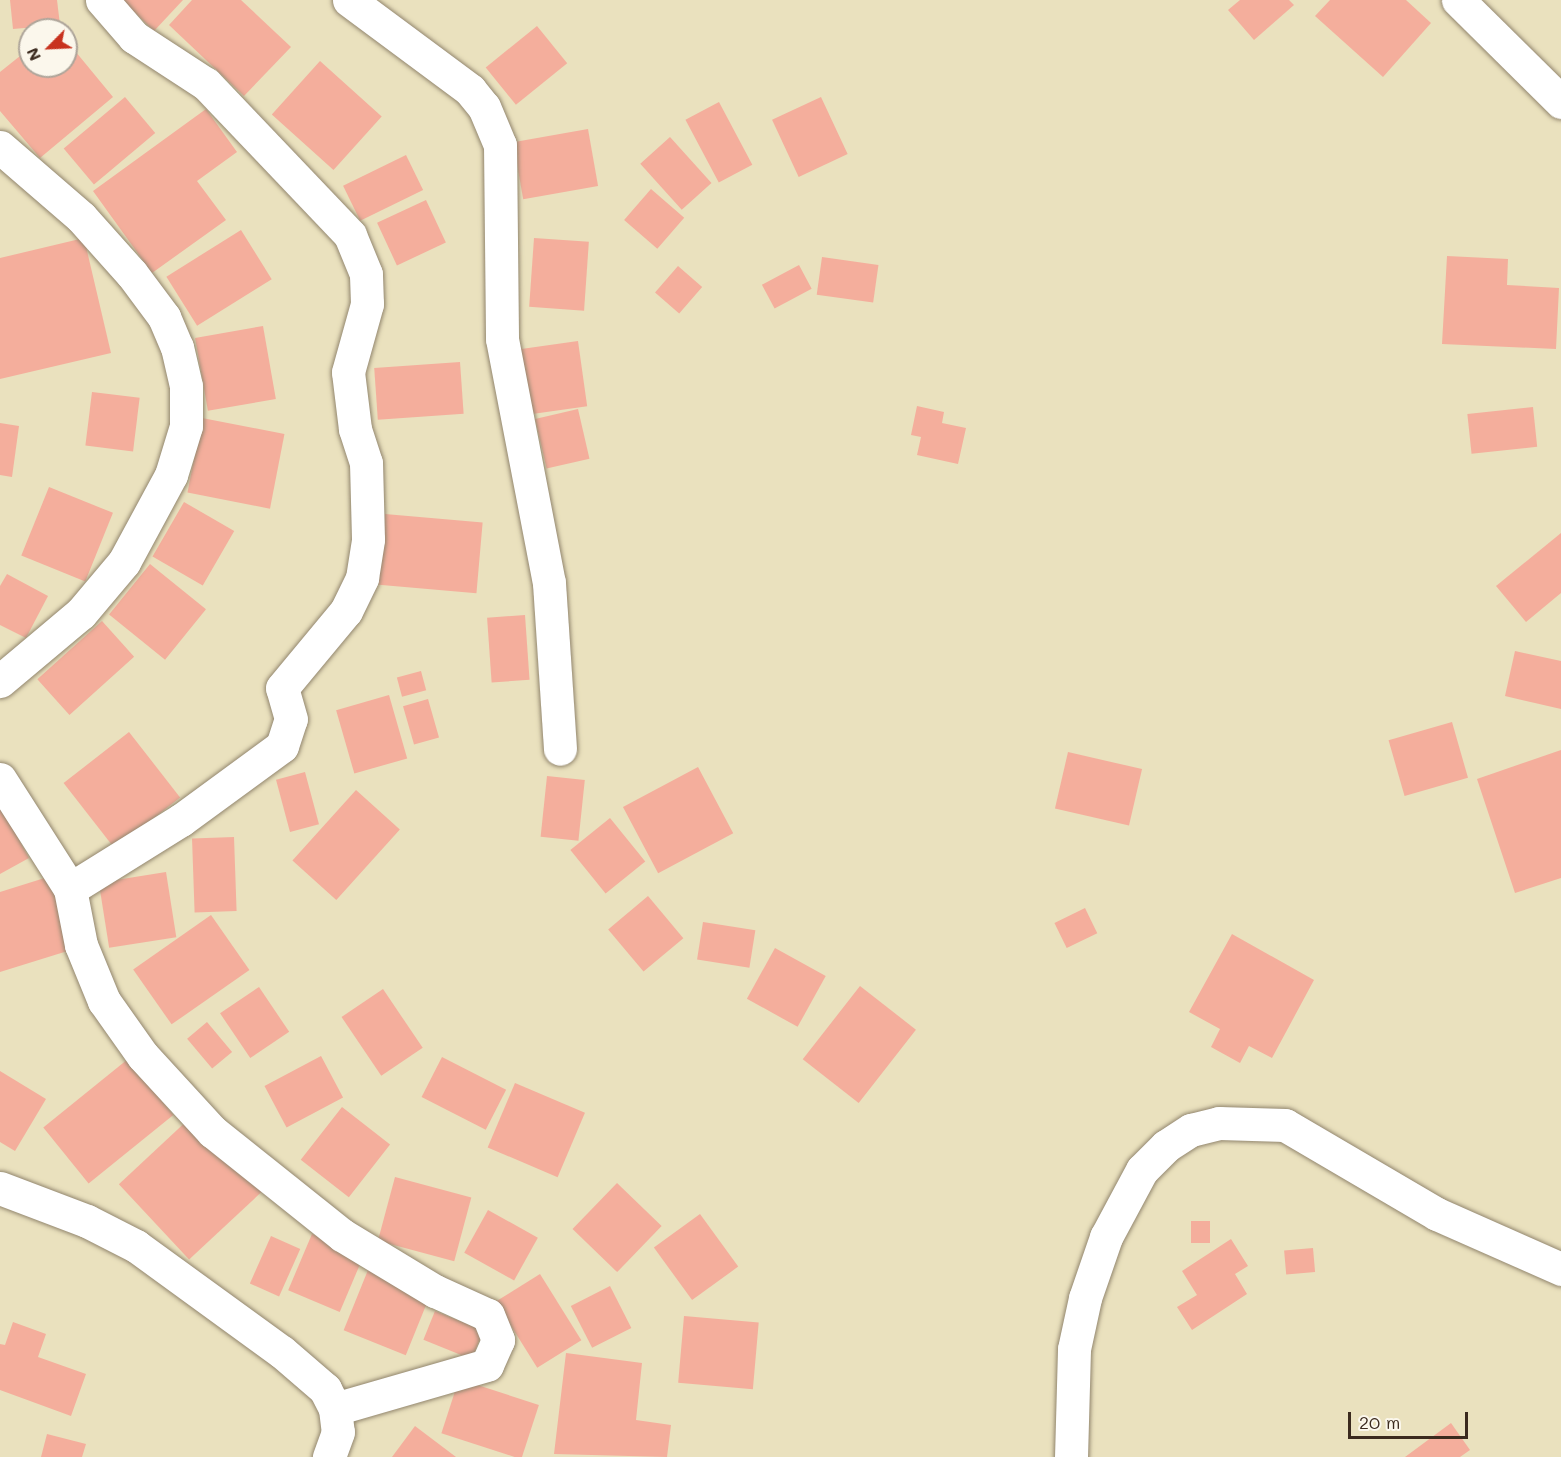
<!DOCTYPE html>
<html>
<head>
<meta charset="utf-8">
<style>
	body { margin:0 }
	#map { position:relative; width:1561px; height:1457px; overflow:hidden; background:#eae1be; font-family:Mali,sans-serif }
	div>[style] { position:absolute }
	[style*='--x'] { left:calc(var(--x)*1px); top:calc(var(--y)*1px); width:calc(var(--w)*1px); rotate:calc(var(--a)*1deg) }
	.building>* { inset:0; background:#f4ae9c; transform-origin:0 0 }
	.roads { filter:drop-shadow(0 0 2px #92866e) drop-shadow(0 0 2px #92866e) }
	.minor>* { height:33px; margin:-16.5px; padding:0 16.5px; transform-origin:16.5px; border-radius:16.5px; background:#fff }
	span { translate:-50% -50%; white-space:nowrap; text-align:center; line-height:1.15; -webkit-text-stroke:6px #fbf7ec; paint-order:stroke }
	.north { position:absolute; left:18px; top:18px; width:60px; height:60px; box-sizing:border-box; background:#fbf7ec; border:2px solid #aea59a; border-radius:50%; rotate:246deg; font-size:16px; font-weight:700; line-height:24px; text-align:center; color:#3b2a1e }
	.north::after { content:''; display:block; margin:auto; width:21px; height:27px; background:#c8321e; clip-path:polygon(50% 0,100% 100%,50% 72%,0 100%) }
	.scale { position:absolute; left:1348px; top:1412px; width:120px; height:27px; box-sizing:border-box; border:3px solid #3b2a1e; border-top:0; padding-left:8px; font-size:18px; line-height:21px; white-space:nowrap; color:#3b2a1e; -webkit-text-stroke:4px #fbf7ec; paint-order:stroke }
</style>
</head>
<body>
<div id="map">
	<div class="building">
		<i style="clip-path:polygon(10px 0,57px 0,60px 25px,13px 29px)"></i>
		<i style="clip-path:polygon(122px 0,183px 0,154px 31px)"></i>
		<i style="clip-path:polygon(192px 0,241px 0,291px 47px,244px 96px,169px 25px)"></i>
		<i style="clip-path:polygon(1240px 0,1289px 0,1294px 5px,1254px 40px,1228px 10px)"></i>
		<i style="clip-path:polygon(1330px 0,1406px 0,1431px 23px,1383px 77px,1315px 16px)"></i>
		<i style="left:537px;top:26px;width:48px;height:66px;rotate:51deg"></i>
		<i style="clip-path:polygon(66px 40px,113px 97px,40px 158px,0 111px,0 72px,30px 48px,30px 66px,66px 66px)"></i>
		<i style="left:320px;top:61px;width:83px;height:72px;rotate:42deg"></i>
		<i style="left:125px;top:97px;width:47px;height:80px;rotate:50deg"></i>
		<i style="left:821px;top:97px;width:63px;height:54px;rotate:65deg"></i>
		<i style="left:719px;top:102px;width:71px;height:38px;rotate:62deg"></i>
		<i style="clip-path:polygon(206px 109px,237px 152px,197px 181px,226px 220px,152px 273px,93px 191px)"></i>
		<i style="left:588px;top:129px;width:58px;height:76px;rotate:80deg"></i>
		<i style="left:670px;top:137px;width:62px;height:40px;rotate:48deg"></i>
		<i style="left:406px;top:155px;width:39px;height:70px;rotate:64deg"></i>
		<i style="left:651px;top:189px;width:44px;height:41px;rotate:41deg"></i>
		<i style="left:426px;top:200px;width:47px;height:54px;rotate:65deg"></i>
		<i style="left:241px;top:230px;width:58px;height:88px;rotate:58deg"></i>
		<i style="clip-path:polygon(84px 238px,111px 353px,0 379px,0 258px)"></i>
		<i style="left:534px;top:238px;width:55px;height:69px;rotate:4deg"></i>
		<i style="clip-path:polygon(1447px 256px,1508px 259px,1507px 285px,1559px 288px,1556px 349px,1442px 344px)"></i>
		<i style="left:822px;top:257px;width:57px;height:38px;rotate:8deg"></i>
		<i style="left:799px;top:265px;width:27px;height:42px;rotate:62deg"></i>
		<i style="left:678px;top:266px;width:32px;height:35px;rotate:41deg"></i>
		<i style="left:263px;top:326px;width:74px;height:69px;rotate:80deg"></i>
		<i style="left:578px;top:341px;width:66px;height:59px;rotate:82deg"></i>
		<i style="left:460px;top:362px;width:52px;height:86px;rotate:86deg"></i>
		<i style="left:92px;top:392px;width:48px;height:54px;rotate:7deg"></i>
		<i style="clip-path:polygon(917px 406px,944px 412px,942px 423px,966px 428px,958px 464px,917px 455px,921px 437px,911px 435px)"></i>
		<i style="left:1533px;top:407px;width:40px;height:66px;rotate:84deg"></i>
		<i style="left:578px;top:409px;width:51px;height:44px;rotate:77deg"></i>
		<i style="left:202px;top:418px;width:84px;height:76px;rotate:11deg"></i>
		<i style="clip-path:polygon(0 423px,19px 426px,12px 477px,0 475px)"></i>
		<i style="left:49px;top:487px;width:69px;height:74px;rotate:22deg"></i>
		<i style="left:184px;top:502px;width:58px;height:63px;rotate:30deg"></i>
		<i style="left:385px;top:514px;width:98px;height:71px;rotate:5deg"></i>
		<i style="clip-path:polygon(1561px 533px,1561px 593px,1526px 622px,1496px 586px)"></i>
		<i style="left:150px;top:564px;width:72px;height:65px;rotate:39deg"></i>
		<i style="clip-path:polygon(7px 574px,48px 596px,26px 638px,0 625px,0 586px)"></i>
		<i style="left:525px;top:615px;width:65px;height:38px;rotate:86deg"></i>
		<i style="left:102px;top:621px;width:48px;height:87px;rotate:48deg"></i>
		<i style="clip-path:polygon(1515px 651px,1561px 661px,1561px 709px,1505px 696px)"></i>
		<i style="left:421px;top:671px;width:20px;height:25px;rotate:75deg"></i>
		<i style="left:389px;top:695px;width:66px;height:55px;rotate:74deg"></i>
		<i style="left:428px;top:699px;width:40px;height:26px;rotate:74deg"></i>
		<i style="left:1452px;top:722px;width:58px;height:66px;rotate:74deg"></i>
		<i style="left:129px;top:732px;width:83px;height:83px;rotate:52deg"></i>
		<i style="clip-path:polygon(1561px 750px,1561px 878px,1515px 893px,1477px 779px)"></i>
		<i style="left:1068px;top:752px;width:76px;height:58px;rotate:13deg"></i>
		<i style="left:698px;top:767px;width:75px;height:85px;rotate:62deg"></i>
		<i style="left:305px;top:772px;width:54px;height:30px;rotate:75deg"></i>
		<i style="left:547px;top:776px;width:38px;height:61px;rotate:6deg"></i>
		<i style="left:356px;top:790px;width:59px;height:95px;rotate:42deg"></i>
		<i style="clip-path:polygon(0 805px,29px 858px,0 874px)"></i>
		<i style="left:610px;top:818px;width:56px;height:51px;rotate:51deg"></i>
		<i style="left:234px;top:837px;width:74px;height:42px;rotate:88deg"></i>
		<i style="left:166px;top:872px;width:66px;height:68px;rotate:81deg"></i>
		<i style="clip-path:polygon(51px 876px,74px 949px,0 972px,0 892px)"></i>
		<i style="left:648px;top:896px;width:55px;height:52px;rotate:50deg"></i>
		<i style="left:1085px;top:908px;width:28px;height:34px;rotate:64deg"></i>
		<i style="left:211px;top:915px;width:67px;height:95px;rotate:55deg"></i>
		<i style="left:703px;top:922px;width:53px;height:38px;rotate:9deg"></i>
		<i style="clip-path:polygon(1232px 934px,1314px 980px,1272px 1058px,1249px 1046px,1240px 1063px,1211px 1047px,1220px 1029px,1189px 1012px)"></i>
		<i style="left:775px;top:948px;width:58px;height:58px;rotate:29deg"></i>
		<i style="left:860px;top:986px;width:71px;height:93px;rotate:38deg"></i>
		<i style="left:259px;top:987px;width:54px;height:47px;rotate:56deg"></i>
		<i style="left:383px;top:989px;width:71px;height:50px;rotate:56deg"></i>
		<i style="left:207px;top:1022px;width:39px;height:26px;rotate:50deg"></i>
		<i style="left:321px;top:1056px;width:47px;height:64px;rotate:62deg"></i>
		<i style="left:442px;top:1057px;width:72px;height:45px;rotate:27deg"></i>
		<i style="left:128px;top:1059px;width:72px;height:109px;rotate:51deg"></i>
		<i style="clip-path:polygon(0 1071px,46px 1099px,15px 1151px,0 1142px)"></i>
		<i style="left:515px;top:1083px;width:76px;height:70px;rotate:23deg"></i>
		<i style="left:342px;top:1107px;width:61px;height:67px;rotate:38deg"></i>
		<i style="left:192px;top:1116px;width:103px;height:100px;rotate:47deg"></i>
		<i style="left:395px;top:1177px;width:79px;height:66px;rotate:15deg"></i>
		<i style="left:617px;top:1183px;width:62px;height:64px;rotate:44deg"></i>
		<i style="left:488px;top:1210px;width:57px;height:49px;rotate:29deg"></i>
		<i style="left:700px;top:1214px;width:65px;height:57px;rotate:54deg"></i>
		<i style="left:1210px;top:1221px;width:22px;height:19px;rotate:90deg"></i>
		<i style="left:312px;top:1234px;width:56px;height:61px;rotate:23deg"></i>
		<i style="left:271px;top:1236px;width:32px;height:52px;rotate:24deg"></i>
		<i style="clip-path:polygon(1231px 1239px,1248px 1266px,1235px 1274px,1247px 1294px,1192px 1330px,1177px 1307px,1197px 1295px,1182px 1271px)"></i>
		<i style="left:1313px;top:1248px;width:24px;height:29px;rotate:85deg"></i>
		<i style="left:368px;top:1270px;width:67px;height:65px;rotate:22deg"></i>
		<i style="left:540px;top:1274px;width:78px;height:52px;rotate:58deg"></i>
		<i style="left:610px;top:1286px;width:47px;height:44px;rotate:63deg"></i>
		<i style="left:435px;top:1311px;width:52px;height:31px;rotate:22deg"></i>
		<i style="left:684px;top:1316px;width:75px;height:67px;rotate:5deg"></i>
		<i style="clip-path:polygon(13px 1322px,46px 1334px,38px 1357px,86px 1374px,71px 1416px,0 1390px,0 1344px,5px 1345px)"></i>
		<i style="clip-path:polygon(566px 1353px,642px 1363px,636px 1420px,671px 1425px,667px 1457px,554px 1454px)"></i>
		<i style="left:459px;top:1379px;width:84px;height:57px;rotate:18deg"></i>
		<i style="clip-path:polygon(1451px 1423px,1470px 1450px,1460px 1457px,1405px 1457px)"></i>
		<i style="clip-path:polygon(415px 1426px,456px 1457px,392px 1457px)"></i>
		<i style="clip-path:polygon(47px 1434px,86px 1444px,82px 1457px,41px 1457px)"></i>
	</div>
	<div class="roads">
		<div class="minor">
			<i style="--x:349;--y:0;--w:151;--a:36.6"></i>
			<i style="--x:470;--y:90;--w:22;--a:51"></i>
			<i style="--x:484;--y:107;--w:41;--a:67.2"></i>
			<i style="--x:500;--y:145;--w:194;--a:89.4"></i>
			<i style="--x:502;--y:339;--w:248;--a:79.1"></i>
			<i style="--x:549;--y:583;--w:166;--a:86.2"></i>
			<i style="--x:1458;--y:0;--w:145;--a:44.7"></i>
			<i style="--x:0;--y:147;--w:107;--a:40.8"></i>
			<i style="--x:81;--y:217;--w:76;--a:48.2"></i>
			<i style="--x:132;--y:274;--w:54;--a:53.3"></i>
			<i style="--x:164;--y:317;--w:33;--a:67"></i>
			<i style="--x:177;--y:347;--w:40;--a:77"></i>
			<i style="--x:186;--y:386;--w:40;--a:90"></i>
			<i style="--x:186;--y:426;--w:51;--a:107"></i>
			<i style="--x:171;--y:475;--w:99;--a:118.4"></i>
			<i style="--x:124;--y:562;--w:67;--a:130.1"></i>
			<i style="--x:81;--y:613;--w:106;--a:140"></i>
			<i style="--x:0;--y:779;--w:130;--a:57.5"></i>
			<i style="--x:70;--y:889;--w:57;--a:78.9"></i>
			<i style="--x:81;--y:945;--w:61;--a:67.7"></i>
			<i style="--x:104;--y:1001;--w:67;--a:54.7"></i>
			<i style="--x:143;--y:1056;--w:103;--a:47.4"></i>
			<i style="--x:213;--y:1132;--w:165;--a:38.6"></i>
			<i style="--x:342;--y:1235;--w:109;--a:31.1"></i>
			<i style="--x:435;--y:1291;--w:58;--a:24.4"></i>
			<i style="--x:488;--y:1315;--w:27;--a:68"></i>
			<i style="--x:498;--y:1340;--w:27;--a:114"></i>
			<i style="--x:487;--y:1365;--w:158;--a:163.9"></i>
			<i style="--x:70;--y:889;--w:131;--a:-31.9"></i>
			<i style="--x:181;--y:820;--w:125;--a:-36.2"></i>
			<i style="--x:282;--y:746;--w:28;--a:-72"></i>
			<i style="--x:291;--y:719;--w:32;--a:-106"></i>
			<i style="--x:282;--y:688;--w:100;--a:-50.3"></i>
			<i style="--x:346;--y:611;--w:37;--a:-64"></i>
			<i style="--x:362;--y:578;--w:39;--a:-81"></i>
			<i style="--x:368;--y:539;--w:76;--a:-91.5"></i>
			<i style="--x:366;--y:463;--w:36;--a:-108"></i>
			<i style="--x:355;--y:429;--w:57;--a:-97"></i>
			<i style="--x:348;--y:372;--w:71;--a:-74.4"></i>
			<i style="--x:367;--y:304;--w:30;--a:-92"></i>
			<i style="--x:366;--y:274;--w:42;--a:-112.3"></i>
			<i style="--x:350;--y:235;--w:209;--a:-133.6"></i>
			<i style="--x:206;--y:84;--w:86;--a:-146.9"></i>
			<i style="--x:134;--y:37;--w:49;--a:-130.9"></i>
			<i style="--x:0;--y:1188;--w:93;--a:20.8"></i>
			<i style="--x:87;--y:1221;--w:55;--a:27"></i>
			<i style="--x:136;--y:1246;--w:180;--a:36"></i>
			<i style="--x:282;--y:1352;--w:57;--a:40.7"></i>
			<i style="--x:325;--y:1389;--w:22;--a:63"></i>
			<i style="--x:335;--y:1409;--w:23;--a:83"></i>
			<i style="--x:338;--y:1432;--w:27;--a:110"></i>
			<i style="--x:1071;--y:1457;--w:108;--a:-88.4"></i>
			<i style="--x:1074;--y:1349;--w:52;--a:-77.8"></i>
			<i style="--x:1085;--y:1298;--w:65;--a:-71"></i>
			<i style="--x:1106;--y:1237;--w:76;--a:-61.8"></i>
			<i style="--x:1142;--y:1170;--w:34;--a:-45"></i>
			<i style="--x:1166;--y:1146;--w:30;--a:-33"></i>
			<i style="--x:1191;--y:1130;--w:29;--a:-14"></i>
			<i style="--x:1219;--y:1123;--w:66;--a:1.7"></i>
			<i style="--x:1285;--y:1125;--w:176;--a:30.4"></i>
			<i style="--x:1437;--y:1214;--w:136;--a:23.9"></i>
		</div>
	</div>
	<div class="north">N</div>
	<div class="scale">20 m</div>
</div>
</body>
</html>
